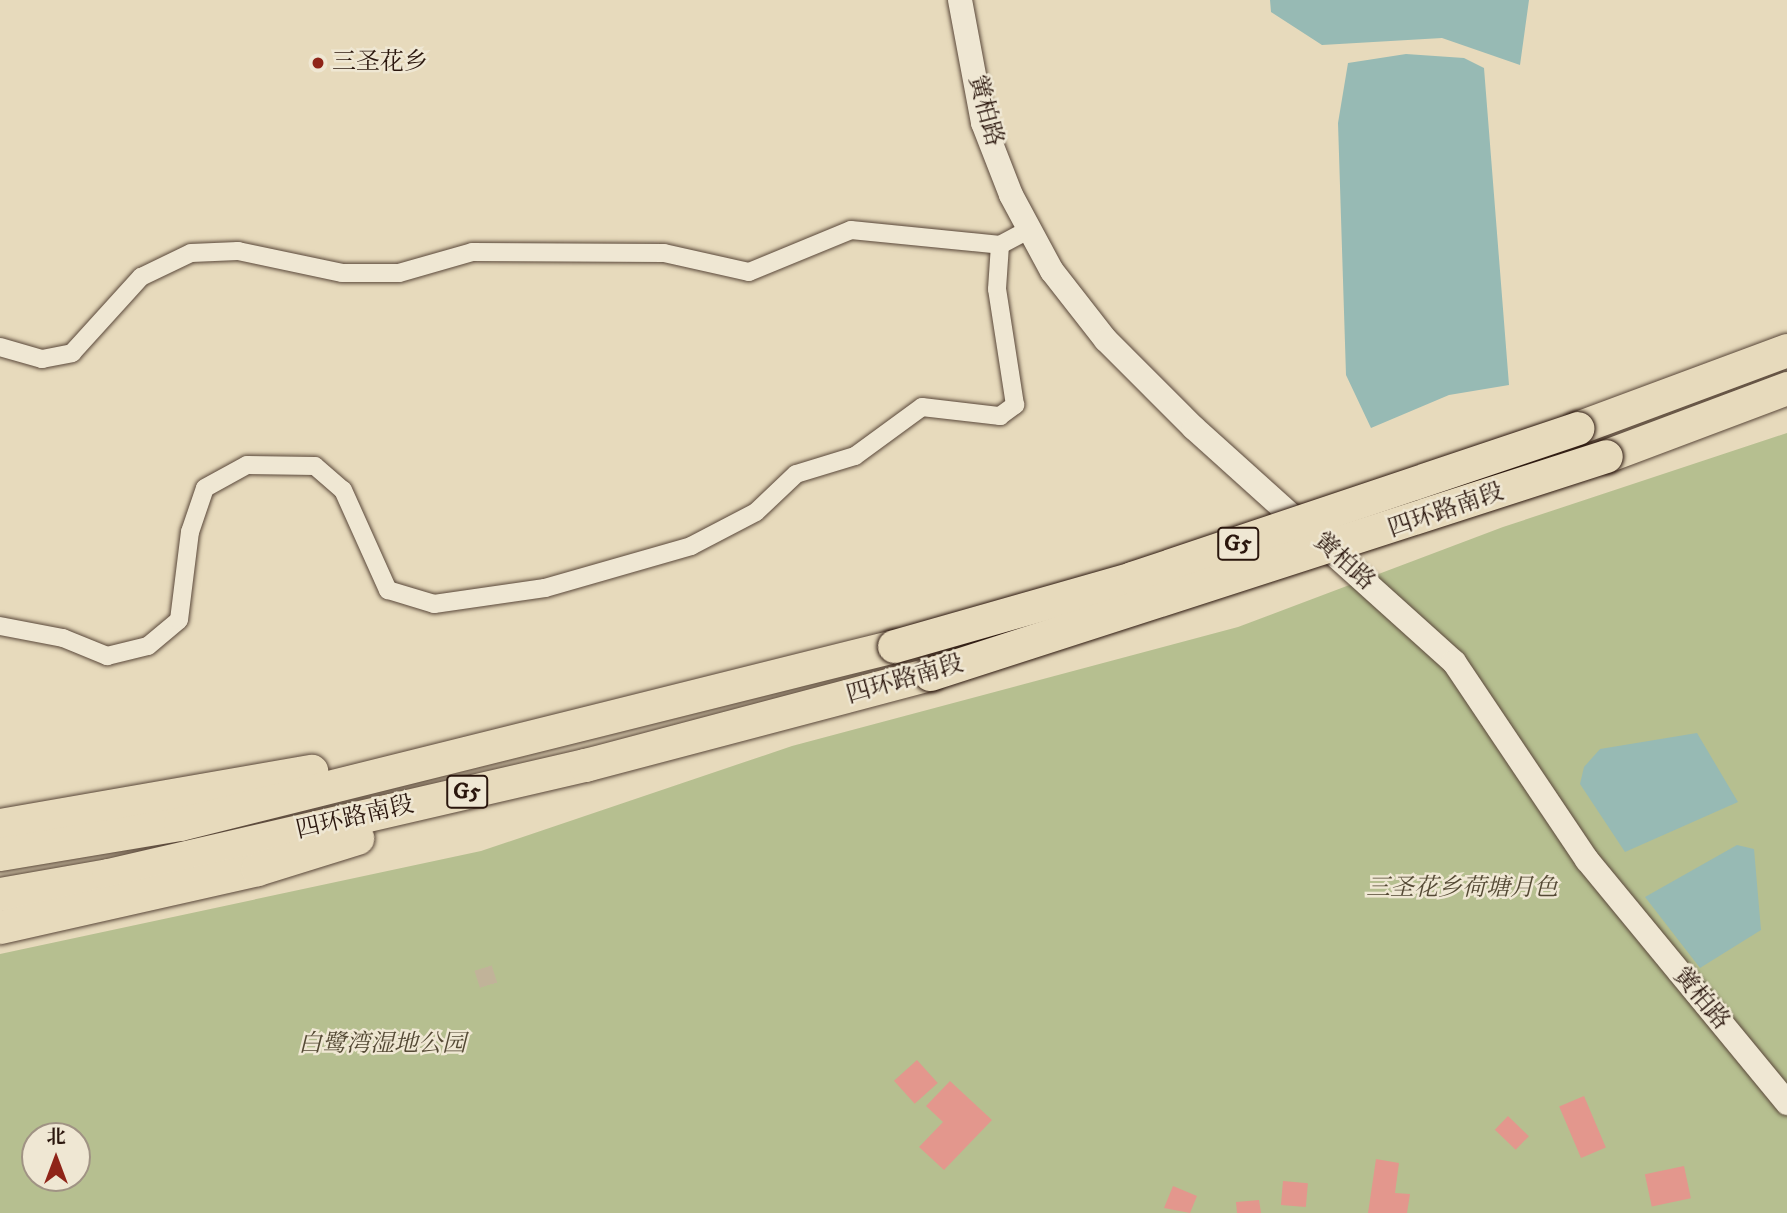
<!DOCTYPE html>
<html>
<head>
<meta charset="utf-8">
<style>
	body { margin:0 }
	#map { position:relative; width:1787px; height:1213px; overflow:hidden; background:#e7dabc; font-family:"IM FELL DW Pica","Noto Serif SC",serif }
	div>[style] { position:absolute }
	[style*='--x'] { left:calc(var(--x)*1px); top:calc(var(--y)*1px); width:calc(var(--w)*1px); rotate:calc(var(--a)*1deg) }
	.green>* { inset:0; background:#b6bf90 }
	.water>* { inset:0; background:#97bab4 }
	.building>* { inset:0; background:#e3978d; transform-origin:0 0 }
	.street-tunnel>* { height:18px; margin-top:-9px; transform-origin:0; background:repeating-linear-gradient(90deg,#c1b399 0 18px,transparent 0 27px) }
	.roads { filter:drop-shadow(0 0 2px #594739) drop-shadow(0 0 2px #594739) }
	.street>* { height:18px; margin:-9px; padding:0 9px; transform-origin:9px; border-radius:9px; background:#efe7d3 }
	.secondary>* { height:24px; margin:-12px; padding:0 12px; transform-origin:12px; border-radius:12px; background:#efe7d3 }
	.highway>* { height:33px; margin:-16.5px; padding:0 16.5px; transform-origin:16.5px; border-radius:16.5px; background:#e7dabc }
	.bridges { filter:drop-shadow(0 0 2px #2a160d) drop-shadow(0 0 2px #2a160d) }
	.highway-bridge>* { height:33px; margin:-16.5px; padding:0 16.5px; transform-origin:16.5px; border-radius:16.5px; background:#e7dabc }
	.dots>* { width:19px; height:19px; translate:-50% -50%; box-sizing:border-box; border:4px solid #efe7d3; border-radius:50% }
	span { translate:-50% -50%; white-space:nowrap; text-align:center; line-height:1.15; -webkit-text-stroke:5px #efe7d3; paint-order:stroke }
	.shield-label span { padding:2px 5px; background:#efe7d3; border:2px solid; border-radius:5px; -webkit-text-stroke-width:0 }
	.shield-label { font-size:23px; color:#2a160d; font-weight:700 }
	.poi-label { font-size:24px; color:#2a160d }
	.left { translate:0 -50%; text-align:left }
	.street-label { font-size:24px; color:#2a160d }
	.park-label { font-size:24px; color:#544934; font-style:italic }
	.north { position:absolute; left:21px; top:1122px; width:70px; height:70px; box-sizing:border-box; background:#efe7d3; border:2px solid #a09384; border-radius:50%; rotate:0deg; font-size:19px; font-weight:700; line-height:28px; text-align:center; color:#2a160d }
	.north::after { content:''; display:block; margin:auto; width:24px; height:32px; background:#8f2418; clip-path:polygon(50% 0,100% 100%,50% 72%,0 100%) }
</style>
</head>
<body>
<div id="map">
	<div class="green">
		<i style="clip-path:polygon(evenodd,1787px 433px,1787px 1213px,0 1213px,0 954px,481px 851px,792px 746px,1238px 627px,1503px 527px,1787px 433px,35px 1136px,77px 1136px,77px 1178px,35px 1178px,35px 1136px)"></i>
	</div>
	<div class="water">
		<i style="clip-path:polygon(1270px 0,1529px 0,1520px 65px,1442px 38px,1322px 45px,1271px 12px)"></i>
		<i style="clip-path:polygon(1406px 54px,1464px 58px,1484px 68px,1509px 385px,1449px 395px,1371px 428px,1346px 375px,1338px 123px,1348px 63px)"></i>
		<i style="clip-path:polygon(1697px 733px,1738px 802px,1625px 852px,1580px 784px,1584px 767px,1600px 749px)"></i>
		<i style="clip-path:polygon(1737px 845px,1754px 849px,1761px 930px,1700px 968px,1645px 897px)"></i>
	</div>
	<div class="building">
		<i style="left:917px;top:1060px;width:31px;height:31px;rotate:48deg"></i>
		<i style="clip-path:polygon(950px 1081px,992px 1120px,944px 1170px,919px 1147px,943px 1122px,926px 1106px)"></i>
		<i style="left:1584px;top:1096px;width:56px;height:27px;rotate:67deg"></i>
		<i style="left:1508px;top:1116px;width:29px;height:19px;rotate:44deg"></i>
		<i style="clip-path:polygon(1376px 1159px,1399px 1163px,1395px 1193px,1410px 1194px,1407px 1213px,1368px 1213px)"></i>
		<i style="left:1684px;top:1166px;width:33px;height:40px;rotate:78deg"></i>
		<i style="left:1283px;top:1181px;width:25px;height:24px;rotate:5deg"></i>
		<i style="clip-path:polygon(1173px 1186px,1197px 1196px,1190px 1213px,1164px 1208px)"></i>
		<i style="clip-path:polygon(1259px 1200px,1261px 1213px,1237px 1213px,1236px 1202px)"></i>
	</div>
	<div class="street-tunnel">
		<i style="--x:483;--y:968;--w:23;--a:72"></i>
	</div>
	<div class="roads">
		<div class="street">
			<i style="--x:0;--y:347;--w:44;--a:15.9"></i>
			<i style="--x:42;--y:359;--w:31;--a:-11"></i>
			<i style="--x:72;--y:353;--w:103;--a:-47.8"></i>
			<i style="--x:141;--y:277;--w:55;--a:-25.6"></i>
			<i style="--x:191;--y:253;--w:47;--a:-2.4"></i>
			<i style="--x:238;--y:251;--w:106;--a:11.9"></i>
			<i style="--x:342;--y:273;--w:57;--a:0"></i>
			<i style="--x:399;--y:273;--w:76;--a:-16"></i>
			<i style="--x:472;--y:252;--w:192;--a:0.3"></i>
			<i style="--x:664;--y:253;--w:87;--a:12.6"></i>
			<i style="--x:749;--y:272;--w:110;--a:-22.4"></i>
			<i style="--x:851;--y:230;--w:150;--a:5.7"></i>
			<i style="--x:1000;--y:245;--w:34;--a:-28"></i>
			<i style="--x:0;--y:626;--w:64;--a:10.8"></i>
			<i style="--x:63;--y:638;--w:48;--a:22.2"></i>
			<i style="--x:107;--y:656;--w:42;--a:-13.7"></i>
			<i style="--x:148;--y:646;--w:40;--a:-40"></i>
			<i style="--x:179;--y:620;--w:89;--a:-82.9"></i>
			<i style="--x:190;--y:532;--w:46;--a:-71.2"></i>
			<i style="--x:205;--y:488;--w:48;--a:-28.7"></i>
			<i style="--x:247;--y:465;--w:68;--a:0.8"></i>
			<i style="--x:315;--y:466;--w:37;--a:41"></i>
			<i style="--x:343;--y:490;--w:110;--a:65.8"></i>
			<i style="--x:388;--y:590;--w:48;--a:16.9"></i>
			<i style="--x:434;--y:604;--w:112;--a:-8.2"></i>
			<i style="--x:545;--y:588;--w:152;--a:-16"></i>
			<i style="--x:691;--y:546;--w:73;--a:-27.6"></i>
			<i style="--x:756;--y:512;--w:55;--a:-43.5"></i>
			<i style="--x:796;--y:474;--w:62;--a:-17"></i>
			<i style="--x:855;--y:456;--w:83;--a:-36.2"></i>
			<i style="--x:922;--y:407;--w:79;--a:6.6"></i>
			<i style="--x:1000;--y:416;--w:19;--a:-36"></i>
			<i style="--x:1015;--y:405;--w:117;--a:-98.8"></i>
			<i style="--x:997;--y:289;--w:44;--a:-86.1"></i>
		</div>
		<div class="secondary">
			<i style="--x:960;--y:0;--w:125;--a:79.4"></i>
			<i style="--x:983;--y:123;--w:77;--a:68.7"></i>
			<i style="--x:1011;--y:195;--w:86;--a:61.7"></i>
			<i style="--x:1052;--y:271;--w:88;--a:52"></i>
			<i style="--x:1106;--y:340;--w:124;--a:45"></i>
			<i style="--x:1194;--y:428;--w:350;--a:42"></i>
			<i style="--x:1454;--y:662;--w:239;--a:56.1"></i>
			<i style="--x:1587;--y:860;--w:315;--a:50.5"></i>
		</div>
		<div class="highway">
			<i style="--x:1577;--y:428;--w:224;--a:-20.4"></i>
			<i style="--x:1606;--y:456;--w:193;--a:-20.6"></i>
			<i style="--x:0;--y:825;--w:316;--a:-9.9"></i>
			<i style="--x:0;--y:854;--w:182;--a:-9.5"></i>
			<i style="--x:180;--y:824;--w:736;--a:-14"></i>
			<i style="--x:0;--y:894;--w:110;--a:-10"></i>
			<i style="--x:108;--y:875;--w:490;--a:-13"></i>
			<i style="--x:585;--y:765;--w:357;--a:-14.8"></i>
			<i style="--x:0;--y:927;--w:263;--a:-12.7"></i>
			<i style="--x:257;--y:869;--w:105;--a:-17.2"></i>
		</div>
	</div>
	<div class="bridges">
		<div class="highway-bridge">
			<i style="--x:894;--y:646;--w:248;--a:-15.9"></i>
			<i style="--x:1132;--y:578;--w:470;--a:-18.6"></i>
			<i style="--x:930;--y:674;--w:710;--a:-17.87"></i>
		</div>
	</div>
	<div class="dots">
		<i style="left:318px;top:63px;background:#8f2418"></i>
	</div>
	<div class="shield-label">
		<span style="left:1238px;top:544px">G5</span>
		<span style="left:467px;top:792px">G5</span>
	</div>
	<div class="poi-label">
		<span class="left" style="left:332px;top:63px">三圣花乡</span>
	</div>
	<div class="street-label">
		<span style="left:985px;top:111px;rotate:75deg">黉柏路</span>
		<span style="left:1446px;top:511px;rotate:-19deg">四环路南段</span>
		<span style="left:1344px;top:562px;rotate:42deg">黉柏路</span>
		<span style="left:905px;top:680px;rotate:-16deg">四环路南段</span>
		<span style="left:355px;top:818px;rotate:-13deg">四环路南段</span>
		<span style="left:1701px;top:999px;rotate:50deg">黉柏路</span>
	</div>
	<div class="park-label">
		<span style="left:1462px;top:889px">三圣花乡荷塘月色</span>
		<span style="left:382px;top:1045px">白鹭湾湿地公园</span>
	</div>
	<div class="north">北</div>
</div>
</body>
</html>
